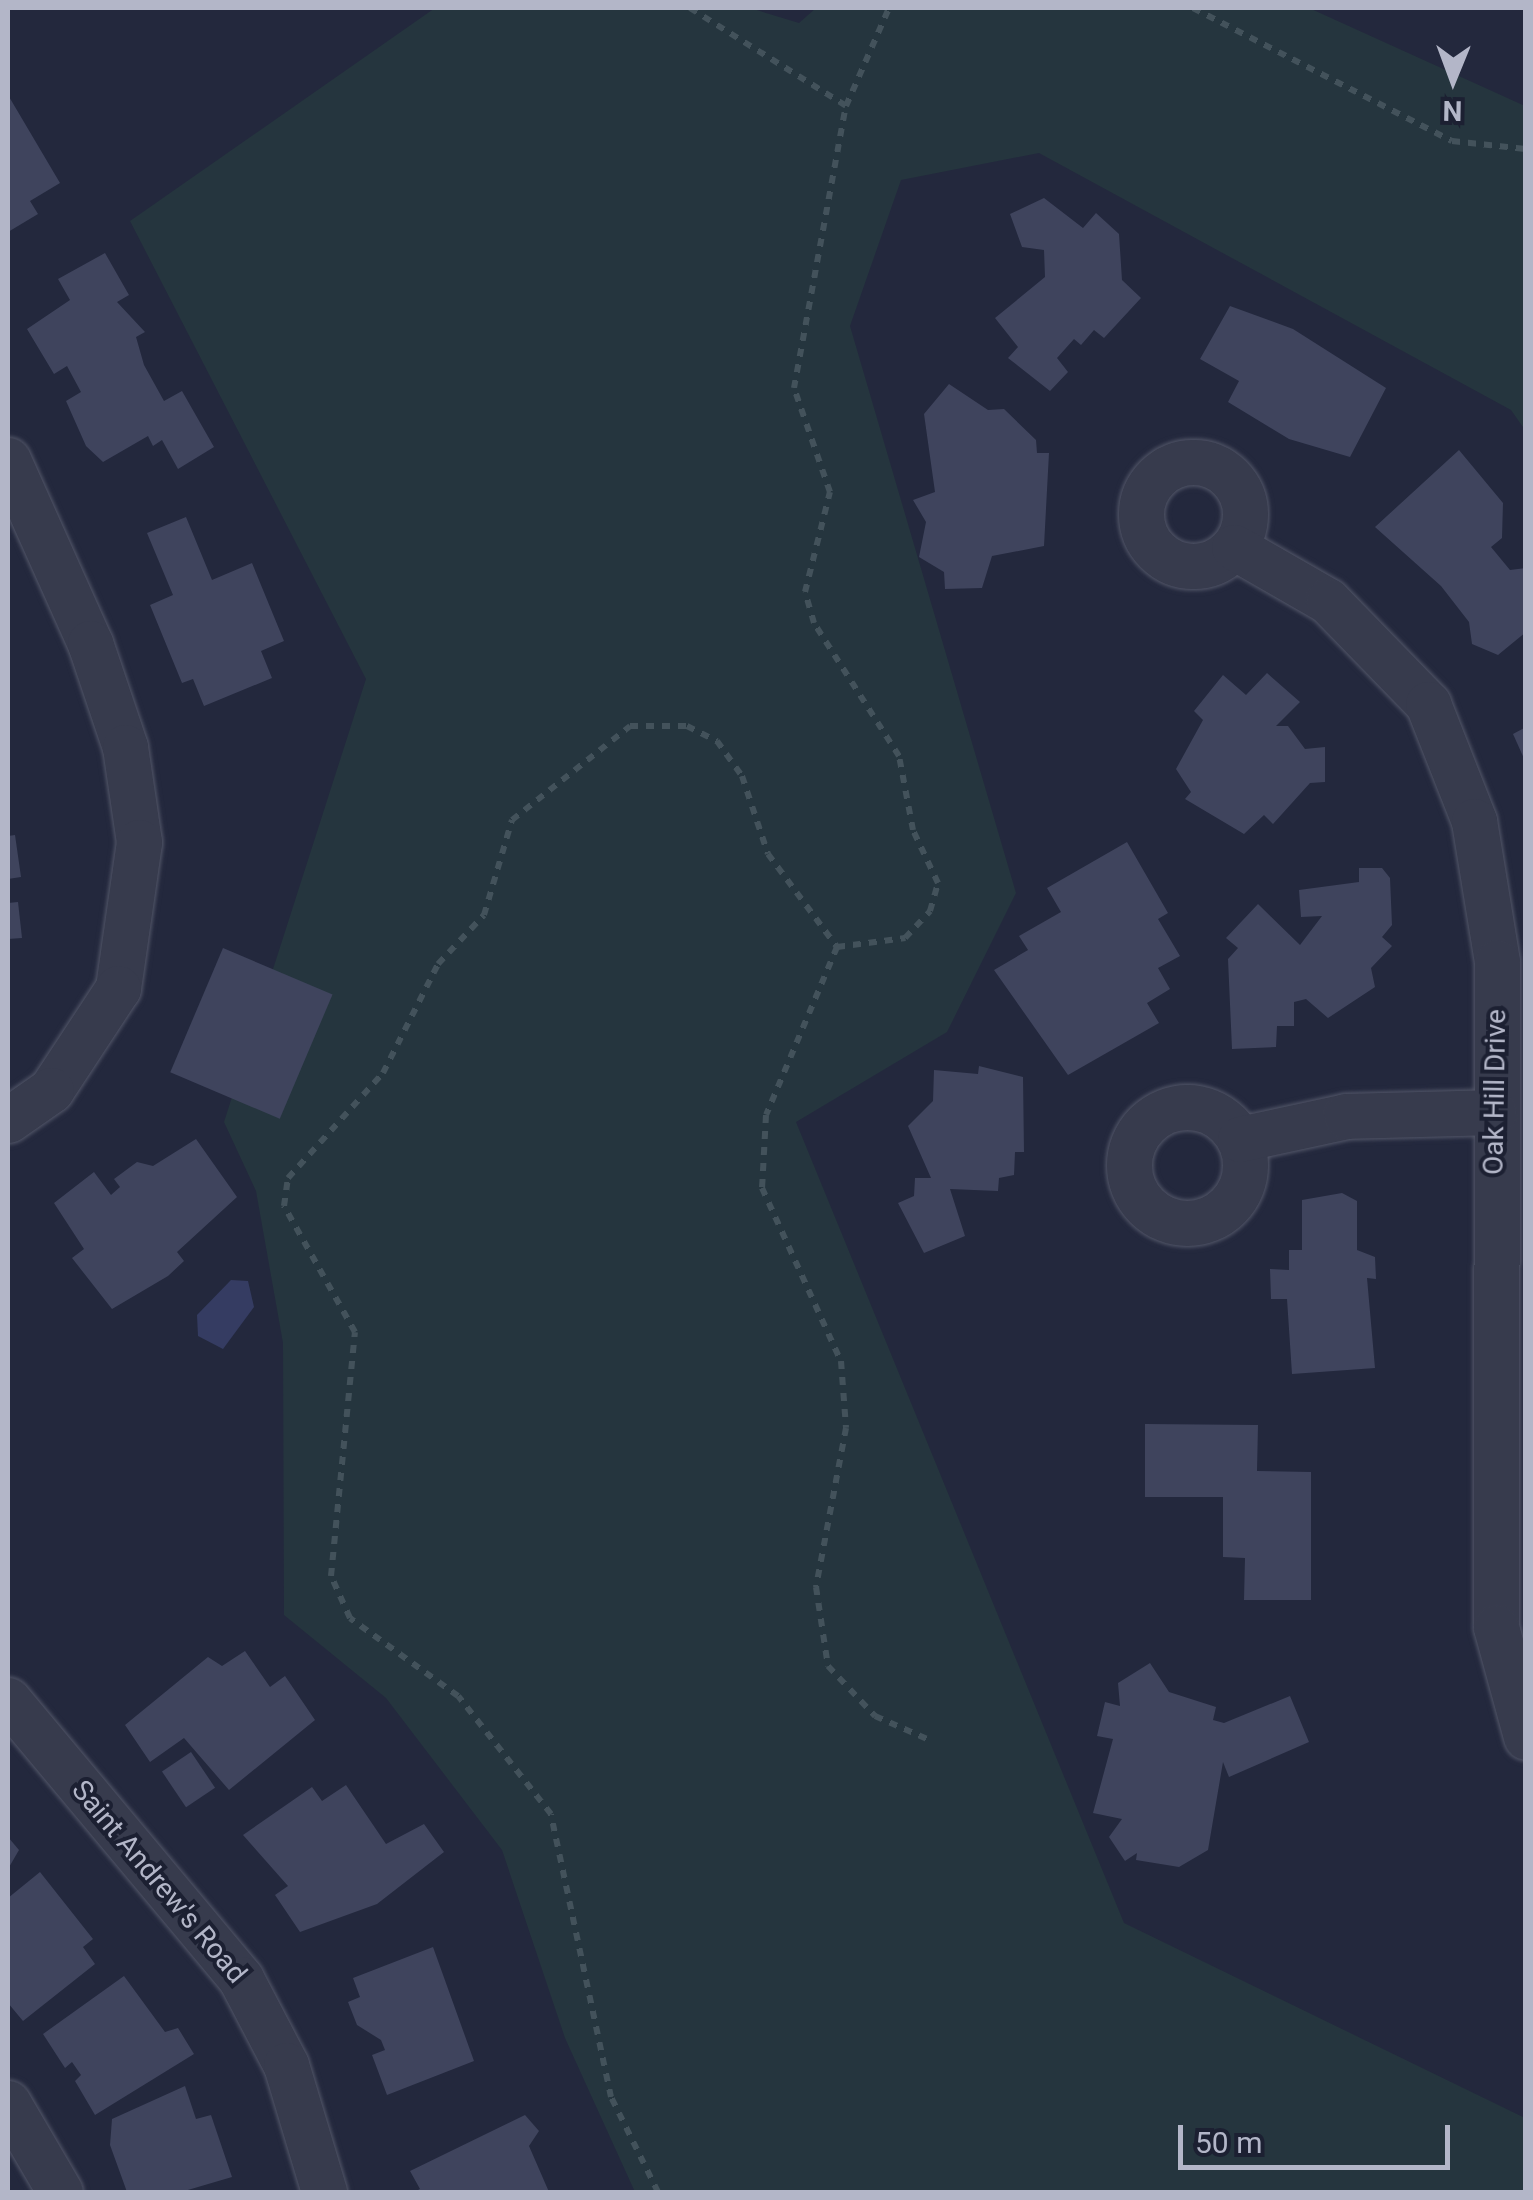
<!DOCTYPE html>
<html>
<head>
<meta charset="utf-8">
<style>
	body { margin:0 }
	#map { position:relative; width:1533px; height:2200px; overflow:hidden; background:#23283d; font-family:Roboto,sans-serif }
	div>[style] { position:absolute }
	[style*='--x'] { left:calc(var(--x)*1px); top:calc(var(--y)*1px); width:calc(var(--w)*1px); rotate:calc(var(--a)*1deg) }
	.green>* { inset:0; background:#25353e }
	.water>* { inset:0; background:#353c62 }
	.building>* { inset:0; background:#3f445d; transform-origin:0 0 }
	.path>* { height:6px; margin-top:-3px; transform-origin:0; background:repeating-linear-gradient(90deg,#43525b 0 8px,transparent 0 16px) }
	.roads { filter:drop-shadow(0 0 2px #525668) drop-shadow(0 0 2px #525668) }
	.minor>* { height:45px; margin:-22.5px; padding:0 22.5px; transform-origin:22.5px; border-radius:22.5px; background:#373b4d }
	.minor>.ring { margin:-22.5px; padding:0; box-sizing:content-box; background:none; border:45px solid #373b4d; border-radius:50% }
	span { translate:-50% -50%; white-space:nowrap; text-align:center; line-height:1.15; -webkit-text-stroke:8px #1c2032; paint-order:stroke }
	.street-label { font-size:28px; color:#b3b6c8 }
	.frame { position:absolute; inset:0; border:10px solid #b3b6c8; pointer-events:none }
	.north { position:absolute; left:1403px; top:30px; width:100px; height:100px; -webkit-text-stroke:8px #1c2032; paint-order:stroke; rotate:181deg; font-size:28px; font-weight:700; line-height:40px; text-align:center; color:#b3b6c8 }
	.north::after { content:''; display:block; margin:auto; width:35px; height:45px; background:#b3b6c8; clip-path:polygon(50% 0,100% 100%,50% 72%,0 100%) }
	.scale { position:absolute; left:1178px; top:2125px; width:272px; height:45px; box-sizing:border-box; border:5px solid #b3b6c8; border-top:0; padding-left:12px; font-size:30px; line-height:35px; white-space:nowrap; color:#b3b6c8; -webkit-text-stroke:8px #1c2032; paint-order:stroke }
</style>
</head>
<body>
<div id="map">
	<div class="green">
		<i style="clip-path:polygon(435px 8px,750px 8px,799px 23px,816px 8px,1309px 8px,1525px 106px,1525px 430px,1511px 410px,1039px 153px,901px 180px,850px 326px,1016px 893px,947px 1032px,796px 1122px,1124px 1923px,1525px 2118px,1525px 2192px,635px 2192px,565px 2038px,502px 1850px,386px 1698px,284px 1615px,283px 1343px,256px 1191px,224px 1122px,366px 679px,130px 221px)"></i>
	</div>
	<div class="water">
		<i style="clip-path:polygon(231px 1280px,248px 1281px,254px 1307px,223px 1349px,198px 1336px,197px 1315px)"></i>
	</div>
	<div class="building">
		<i style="clip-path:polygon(8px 95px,60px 183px,30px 201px,38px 214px,8px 232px)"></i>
		<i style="clip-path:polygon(1044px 198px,1083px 228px,1096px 213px,1119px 234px,1122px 280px,1141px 298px,1104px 338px,1094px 330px,1081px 345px,1074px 339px,1057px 358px,1068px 372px,1050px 391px,1008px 358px,1018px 347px,995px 318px,1045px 277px,1044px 250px,1022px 247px,1010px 214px)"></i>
		<i style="clip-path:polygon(105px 253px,129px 295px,117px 302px,145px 332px,136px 337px,144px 365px,164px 401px,182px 391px,214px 447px,178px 469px,162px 440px,153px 446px,148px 436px,103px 462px,86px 446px,66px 401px,81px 392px,67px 366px,54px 374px,27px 329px,70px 300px,58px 279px)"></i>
		<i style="clip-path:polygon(1230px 306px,1293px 329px,1386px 388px,1350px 457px,1289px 439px,1228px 402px,1239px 381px,1200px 359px)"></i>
		<i style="clip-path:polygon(949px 384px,988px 410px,1004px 409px,1036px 440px,1037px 453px,1049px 453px,1044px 546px,992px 556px,982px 588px,945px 589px,944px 572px,919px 557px,926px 522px,913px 500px,935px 492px,924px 414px)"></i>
		<i style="clip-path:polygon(1459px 450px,1503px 503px,1502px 538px,1491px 547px,1510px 570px,1526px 568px,1526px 632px,1498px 655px,1472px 644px,1469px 622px,1441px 586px,1375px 527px)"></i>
		<i style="clip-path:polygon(186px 517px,212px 580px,252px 563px,284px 641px,261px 651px,272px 678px,204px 706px,193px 679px,182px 683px,150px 605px,173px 595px,147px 533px)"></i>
		<i style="clip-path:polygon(1267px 673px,1300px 702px,1276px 726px,1288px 726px,1305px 749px,1325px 747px,1325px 782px,1310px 783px,1273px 824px,1264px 815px,1244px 834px,1185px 799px,1191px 792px,1176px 769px,1203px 720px,1194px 711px,1223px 675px,1246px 695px)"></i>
		<i style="clip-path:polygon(1526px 727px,1526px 763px,1513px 734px)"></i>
		<i style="clip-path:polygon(15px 835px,21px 877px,8px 879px,8px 836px)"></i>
		<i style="clip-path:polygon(1127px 842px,1168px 913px,1158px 919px,1180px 956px,1158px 968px,1170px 989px,1147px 1003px,1159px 1023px,1068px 1075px,994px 970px,1028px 950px,1019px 936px,1061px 912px,1047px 888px)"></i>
		<i style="clip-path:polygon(1359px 868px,1382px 868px,1390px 878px,1392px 925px,1382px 937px,1392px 946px,1371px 968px,1375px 987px,1328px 1018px,1306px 999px,1294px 1002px,1294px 1026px,1277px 1026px,1276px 1047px,1232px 1049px,1228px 959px,1238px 948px,1226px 938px,1258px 904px,1300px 945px,1322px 916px,1301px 917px,1299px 890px,1359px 882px)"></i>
		<i style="clip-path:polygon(18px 902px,22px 938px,8px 939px,8px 903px)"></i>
		<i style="left:223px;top:948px;width:119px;height:135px;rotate:23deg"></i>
		<i style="clip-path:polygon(979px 1066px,1023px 1077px,1024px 1152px,1015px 1152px,1014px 1175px,999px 1178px,998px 1191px,950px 1189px,965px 1236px,924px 1253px,898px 1203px,914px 1196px,915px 1178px,931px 1178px,908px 1126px,933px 1101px,934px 1070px,978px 1074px)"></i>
		<i style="clip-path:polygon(196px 1139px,237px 1197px,177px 1252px,184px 1261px,168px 1276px,112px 1309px,72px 1258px,84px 1249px,54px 1203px,94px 1172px,111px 1195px,120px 1187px,114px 1179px,137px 1162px,153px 1166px)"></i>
		<i style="clip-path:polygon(1342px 1193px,1357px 1201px,1357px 1250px,1375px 1257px,1376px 1279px,1367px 1278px,1375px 1368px,1292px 1374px,1287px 1299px,1271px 1299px,1270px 1269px,1289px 1270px,1289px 1250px,1302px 1250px,1302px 1200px)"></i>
		<i style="clip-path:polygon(1145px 1424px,1258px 1425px,1257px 1471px,1311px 1472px,1311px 1600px,1244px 1600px,1245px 1558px,1223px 1557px,1223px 1497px,1145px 1497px)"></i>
		<i style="clip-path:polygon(245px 1651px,270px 1687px,285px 1676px,315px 1720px,229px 1790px,184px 1738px,150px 1762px,125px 1725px,208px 1657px,222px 1666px)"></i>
		<i style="clip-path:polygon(1150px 1663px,1169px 1692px,1216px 1707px,1213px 1720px,1224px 1723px,1290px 1696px,1309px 1742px,1229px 1777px,1223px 1762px,1208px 1850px,1179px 1867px,1136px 1860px,1137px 1853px,1125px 1861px,1109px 1837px,1122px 1819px,1093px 1813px,1113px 1739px,1097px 1736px,1105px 1702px,1120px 1706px,1118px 1683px)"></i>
		<i style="left:191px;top:1752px;width:43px;height:35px;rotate:56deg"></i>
		<i style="clip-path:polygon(346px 1785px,386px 1844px,424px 1824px,444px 1852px,377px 1904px,300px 1932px,275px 1895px,288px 1886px,243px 1835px,312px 1787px,322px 1801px)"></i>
		<i style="clip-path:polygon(8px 1837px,19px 1850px,8px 1869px)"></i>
		<i style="clip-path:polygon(40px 1872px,93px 1939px,83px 1947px,95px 1964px,23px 2021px,8px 2003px,8px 1898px)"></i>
		<i style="clip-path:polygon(433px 1947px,474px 2061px,387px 2095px,372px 2055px,385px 2050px,381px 2040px,357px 2025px,348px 2002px,360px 1997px,353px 1978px)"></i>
		<i style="clip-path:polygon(124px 1976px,165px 2032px,178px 2028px,194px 2054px,95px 2115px,75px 2081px,81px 2075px,72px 2062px,65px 2068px,43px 2034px)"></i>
		<i style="clip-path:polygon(185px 2086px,196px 2119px,211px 2115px,232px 2177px,181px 2192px,127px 2192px,110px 2145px,112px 2119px)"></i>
		<i style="clip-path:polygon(525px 2115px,539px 2131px,529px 2146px,549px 2192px,414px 2192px,420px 2189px,410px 2171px)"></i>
	</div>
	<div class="path">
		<i style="--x:690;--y:8;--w:184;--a:32.1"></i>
		<i style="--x:1193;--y:8;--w:291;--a:27.2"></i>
		<i style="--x:1452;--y:141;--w:74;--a:6.2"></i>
		<i style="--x:837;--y:947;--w:182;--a:112.9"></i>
		<i style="--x:766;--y:1115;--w:73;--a:93.1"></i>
		<i style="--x:762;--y:1188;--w:190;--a:65.5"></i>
		<i style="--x:841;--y:1361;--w:67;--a:85.7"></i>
		<i style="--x:846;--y:1428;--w:162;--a:100.7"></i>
		<i style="--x:816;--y:1587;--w:80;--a:81.4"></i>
		<i style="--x:828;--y:1666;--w:69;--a:46.8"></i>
		<i style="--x:875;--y:1716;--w:57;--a:23.9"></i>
		<i style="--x:658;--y:2192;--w:106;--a:-116.3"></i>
		<i style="--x:611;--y:2097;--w:289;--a:-102"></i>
		<i style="--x:551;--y:1814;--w:150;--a:-128.2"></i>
		<i style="--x:458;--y:1696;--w:133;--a:-144.2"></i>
		<i style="--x:350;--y:1618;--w:46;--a:-114.3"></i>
		<i style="--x:331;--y:1576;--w:245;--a:-84.4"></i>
		<i style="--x:355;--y:1332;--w:145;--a:-119.4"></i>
		<i style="--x:284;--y:1206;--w:28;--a:-82"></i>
		<i style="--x:288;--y:1178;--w:142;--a:-47.9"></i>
		<i style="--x:383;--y:1073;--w:122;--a:-63.2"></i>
		<i style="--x:438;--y:964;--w:67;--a:-46.8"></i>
		<i style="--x:484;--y:915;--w:99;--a:-73.6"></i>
		<i style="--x:512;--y:820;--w:151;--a:-38.5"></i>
		<i style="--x:630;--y:726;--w:57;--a:0"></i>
		<i style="--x:687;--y:726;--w:34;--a:27"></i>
		<i style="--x:717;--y:741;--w:43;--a:54.5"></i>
		<i style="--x:742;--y:776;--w:82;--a:71.6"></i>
		<i style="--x:768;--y:854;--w:116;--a:53.4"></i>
		<i style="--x:837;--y:947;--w:69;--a:-7.5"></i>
		<i style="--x:905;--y:938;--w:37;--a:-47"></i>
		<i style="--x:930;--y:911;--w:29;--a:-74"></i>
		<i style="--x:938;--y:883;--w:59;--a:-115.3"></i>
		<i style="--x:913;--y:830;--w:75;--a:-100.7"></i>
		<i style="--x:899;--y:756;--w:158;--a:-122.6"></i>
		<i style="--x:814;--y:623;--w:32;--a:-106"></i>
		<i style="--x:805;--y:592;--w:103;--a:-76"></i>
		<i style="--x:830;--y:492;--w:110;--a:-109.1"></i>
		<i style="--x:794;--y:388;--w:287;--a:-79.6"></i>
		<i style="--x:846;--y:106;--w:107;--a:-66.3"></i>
	</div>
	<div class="roads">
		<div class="minor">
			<i style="--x:8;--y:460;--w:201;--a:65.9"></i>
			<i style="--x:90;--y:643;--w:110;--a:71.4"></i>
			<i style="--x:125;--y:747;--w:96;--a:81.6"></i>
			<i style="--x:139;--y:842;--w:148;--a:98.2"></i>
			<i style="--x:118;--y:988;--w:122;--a:123.3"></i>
			<i style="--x:51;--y:1090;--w:52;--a:145.1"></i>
			<i class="ring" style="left:1141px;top:462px;width:59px;height:59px"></i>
			<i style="--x:1234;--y:547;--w:108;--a:29.9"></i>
			<i style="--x:1328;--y:601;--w:144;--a:45.8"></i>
			<i style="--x:1428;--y:704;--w:126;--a:68.5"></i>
			<i style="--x:1474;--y:821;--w:143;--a:80.7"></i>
			<i style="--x:1497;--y:962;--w:665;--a:90.09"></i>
			<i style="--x:1496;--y:1627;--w:114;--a:74.7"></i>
			<i class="ring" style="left:1129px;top:1107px;width:71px;height:71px"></i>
			<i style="--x:1240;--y:1139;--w:108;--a:-12.2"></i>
			<i style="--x:1346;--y:1116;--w:148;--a:-1.5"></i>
			<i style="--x:8;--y:1700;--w:363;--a:50.1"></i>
			<i style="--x:241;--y:1979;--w:97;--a:62.4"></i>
			<i style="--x:286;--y:2065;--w:133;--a:73.3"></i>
			<i style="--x:8;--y:2103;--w:103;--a:59.7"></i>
		</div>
	</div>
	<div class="street-label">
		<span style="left:1495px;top:1092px;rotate:-89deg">Oak Hill Drive</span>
		<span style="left:159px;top:1882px;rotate:50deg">Saint Andrew's Road</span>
	</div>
	<div class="frame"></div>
	<div class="north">N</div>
	<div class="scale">50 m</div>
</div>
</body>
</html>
